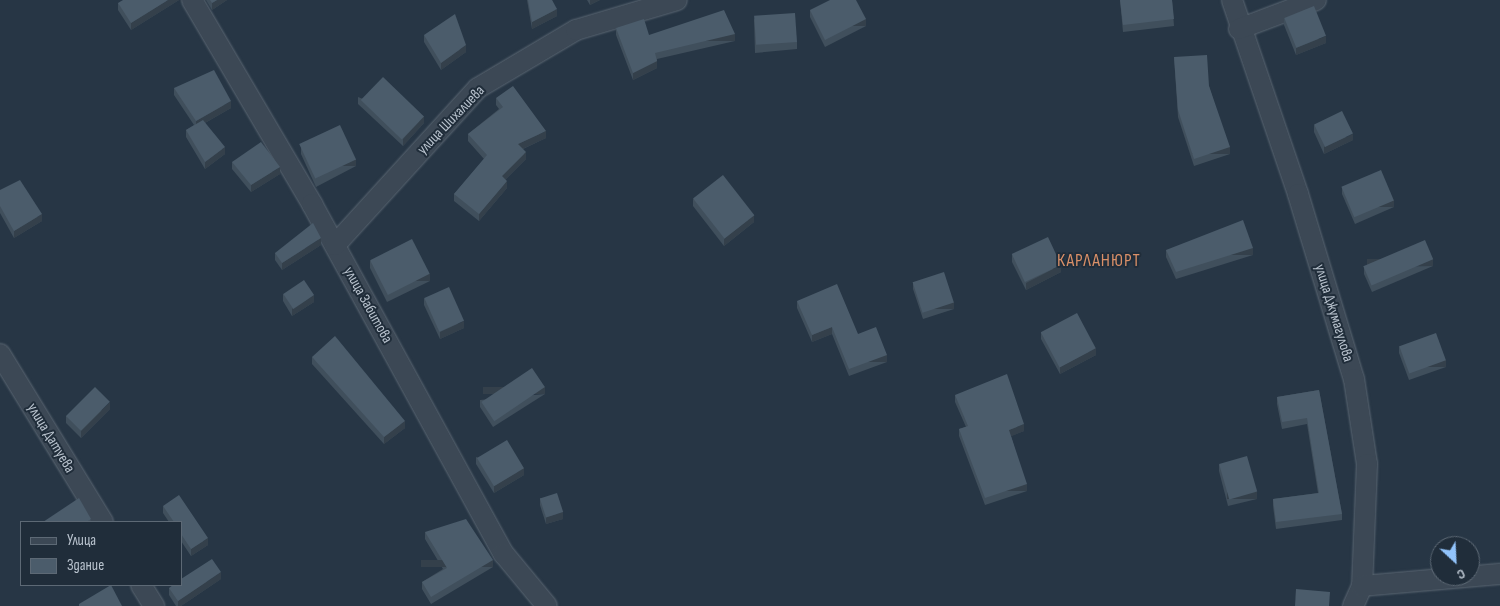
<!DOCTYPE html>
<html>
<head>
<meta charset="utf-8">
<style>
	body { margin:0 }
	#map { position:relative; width:1500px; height:606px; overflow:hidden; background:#273645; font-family:"Sofia Sans Condensed",sans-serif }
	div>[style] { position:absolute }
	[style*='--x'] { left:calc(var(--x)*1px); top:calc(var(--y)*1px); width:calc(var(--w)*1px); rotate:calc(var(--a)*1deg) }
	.roads { filter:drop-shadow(0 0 1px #5a6672) drop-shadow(0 0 1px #5a6672) }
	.street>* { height:20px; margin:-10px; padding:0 10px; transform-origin:10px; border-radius:10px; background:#3c4855 }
	.wall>* { inset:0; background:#404f5c }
	.shaded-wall>* { inset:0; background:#34404b; transform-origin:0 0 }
	.building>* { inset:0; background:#4b5c6b; transform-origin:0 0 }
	span { translate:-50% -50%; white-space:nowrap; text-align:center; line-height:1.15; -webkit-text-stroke:4px #202d3a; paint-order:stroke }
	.street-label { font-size:15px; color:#b9c3ce }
	.quarter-label { font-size:18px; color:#da9068; letter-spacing:1px }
	.legend { position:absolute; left:20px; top:521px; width:162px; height:65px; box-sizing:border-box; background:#202d3a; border:1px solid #5d6975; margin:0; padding:6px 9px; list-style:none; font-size:15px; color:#b9c3ce }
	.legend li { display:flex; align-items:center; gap:10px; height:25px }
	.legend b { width:25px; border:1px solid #5d6975 }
	.north { position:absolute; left:1430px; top:536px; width:50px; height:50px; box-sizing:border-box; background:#202d3a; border:1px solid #5d6975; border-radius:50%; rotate:155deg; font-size:14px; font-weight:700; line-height:20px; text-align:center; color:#b9c3ce }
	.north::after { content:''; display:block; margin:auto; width:18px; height:22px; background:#91c3fb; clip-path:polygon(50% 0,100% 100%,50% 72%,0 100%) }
</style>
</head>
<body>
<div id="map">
	<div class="roads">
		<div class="street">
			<i style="--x:192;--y:0;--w:237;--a:59.5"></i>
			<i style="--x:312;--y:204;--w:399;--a:61.3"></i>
			<i style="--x:504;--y:554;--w:67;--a:50.4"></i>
			<i style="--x:1232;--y:0;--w:205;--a:71.2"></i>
			<i style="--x:1298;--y:194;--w:193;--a:73.2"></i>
			<i style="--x:1354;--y:379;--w:86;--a:81.3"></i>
			<i style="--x:1367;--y:464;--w:122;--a:92.3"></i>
			<i style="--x:1362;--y:586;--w:22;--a:114"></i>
			<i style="--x:1239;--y:29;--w:82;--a:-20.6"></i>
			<i style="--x:335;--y:245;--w:212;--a:-47.7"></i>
			<i style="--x:478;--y:88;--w:114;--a:-30.6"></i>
			<i style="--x:576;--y:30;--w:105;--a:-16.5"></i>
			<i style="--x:0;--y:354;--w:197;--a:58.5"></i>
			<i style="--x:141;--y:585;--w:25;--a:58"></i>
			<i style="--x:1362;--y:586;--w:139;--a:-5"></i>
		</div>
	</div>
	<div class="wall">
		<i style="clip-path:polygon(179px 0,131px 30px,118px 10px,118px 3px)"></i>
		<i style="clip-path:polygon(206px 0,227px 0,212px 10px)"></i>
		<i style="clip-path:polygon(527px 0,552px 0,557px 16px,532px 29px)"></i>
		<i style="clip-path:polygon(587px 0,600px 0,590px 5px)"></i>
		<i style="clip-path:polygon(1120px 0,1172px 0,1174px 26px,1123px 32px)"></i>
		<i style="clip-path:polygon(810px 10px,866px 26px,825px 47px,810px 17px)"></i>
		<i style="clip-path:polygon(1284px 18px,1326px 43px,1296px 55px,1284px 25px)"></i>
		<i style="clip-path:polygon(754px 19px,797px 42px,797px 49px,755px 53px)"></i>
		<i style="clip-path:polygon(616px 28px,649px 35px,735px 41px,657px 59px,657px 68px,633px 80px,616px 35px)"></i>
		<i style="clip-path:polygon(424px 35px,466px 52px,441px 70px,424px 42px)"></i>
		<i style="clip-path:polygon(1174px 57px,1209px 86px,1230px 154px,1194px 166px,1178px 117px)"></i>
		<i style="clip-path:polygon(174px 88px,231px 108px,205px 123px,225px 154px,205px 169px,186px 137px,186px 130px,194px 125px,174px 95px)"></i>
		<i style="clip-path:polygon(358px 97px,424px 123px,403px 146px,358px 104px)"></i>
		<i style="clip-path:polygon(496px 98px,546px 138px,523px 149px,526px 159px,505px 180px,507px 188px,479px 221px,454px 201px,454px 194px,484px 159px,468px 141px,468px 134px,499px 109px,496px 105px)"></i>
		<i style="clip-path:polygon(1314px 125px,1353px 140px,1324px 154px,1314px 132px)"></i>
		<i style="clip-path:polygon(301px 147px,356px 166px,316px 187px,301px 154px)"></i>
		<i style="clip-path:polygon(232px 162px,280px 174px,251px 192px,232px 169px)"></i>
		<i style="clip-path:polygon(1342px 187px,1394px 207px,1355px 224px,1342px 194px)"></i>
		<i style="clip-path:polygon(0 190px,42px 221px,14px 238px,0 213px)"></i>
		<i style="clip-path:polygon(693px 199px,754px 222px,724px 246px,693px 206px)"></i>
		<i style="clip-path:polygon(321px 245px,282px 270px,275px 260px,275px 253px)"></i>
		<i style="clip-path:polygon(1166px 250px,1253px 255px,1176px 279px,1166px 257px)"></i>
		<i style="clip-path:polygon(1012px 255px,1061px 272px,1026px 290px,1012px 262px)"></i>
		<i style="clip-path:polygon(370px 261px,430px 281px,387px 302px,370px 268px)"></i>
		<i style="clip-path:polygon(1433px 266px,1372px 292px,1364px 274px,1364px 267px)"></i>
		<i style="clip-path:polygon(913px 282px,954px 309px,923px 319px,913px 289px)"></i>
		<i style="clip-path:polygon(283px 294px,314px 302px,292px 316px,283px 301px)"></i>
		<i style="clip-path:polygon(424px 298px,464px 328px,440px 339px,424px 305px)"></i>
		<i style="clip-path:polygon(797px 301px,858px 334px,887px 362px,849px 376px,832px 334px,812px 342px,797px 308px)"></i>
		<i style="clip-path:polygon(1041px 332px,1096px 355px,1060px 374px,1041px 339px)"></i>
		<i style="clip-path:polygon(1399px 346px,1446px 367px,1409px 380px,1399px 353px)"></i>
		<i style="clip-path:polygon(312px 357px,405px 428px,384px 444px,312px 364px)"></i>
		<i style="clip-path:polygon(1319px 390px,1342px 514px,1342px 520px,1276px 529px,1273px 506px,1273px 499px,1318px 493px,1307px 424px,1282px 429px,1277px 404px,1277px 397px)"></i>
		<i style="clip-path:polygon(545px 394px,493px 427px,480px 407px,480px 400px)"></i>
		<i style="clip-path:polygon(955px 395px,1024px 431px,1011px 436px,1027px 491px,985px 505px,959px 436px,959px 429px,966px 427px,955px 402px)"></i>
		<i style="clip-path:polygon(110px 409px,81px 438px,66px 423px,66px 416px)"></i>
		<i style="clip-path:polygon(476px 457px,524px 475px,494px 493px,476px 464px)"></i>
		<i style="clip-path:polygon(1219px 464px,1257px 499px,1228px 506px,1219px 471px)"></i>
		<i style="clip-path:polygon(540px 498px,563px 519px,546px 524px,540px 505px)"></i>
		<i style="clip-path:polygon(163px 506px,208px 545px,191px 556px,181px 541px,181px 522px,169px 522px,163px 513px)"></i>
		<i style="clip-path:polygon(425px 532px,493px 567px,431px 604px,422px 589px,422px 582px,443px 569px,425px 539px)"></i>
		<i style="clip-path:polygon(221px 579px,181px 606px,176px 606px,169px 595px,169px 588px)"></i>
	</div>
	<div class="shaded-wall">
		<i style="clip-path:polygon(168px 0,179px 0,131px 30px,131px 23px)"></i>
		<i style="clip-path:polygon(217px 0,227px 0,212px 10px,212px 3px)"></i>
		<i style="clip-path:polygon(590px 0,600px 0,590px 5px)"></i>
		<i style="clip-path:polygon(557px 9px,557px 16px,532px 29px,532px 22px)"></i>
		<i style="left:866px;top:19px;width:7px;height:46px;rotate:90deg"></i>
		<i style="left:735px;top:34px;width:7px;height:82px;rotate:90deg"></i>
		<i style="clip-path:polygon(1326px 36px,1326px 43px,1296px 55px,1296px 48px)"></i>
		<i style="clip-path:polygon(466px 45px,466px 52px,441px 70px,441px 63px)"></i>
		<i style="clip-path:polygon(657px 61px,657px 68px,633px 80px,633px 73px)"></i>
		<i style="clip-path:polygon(231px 101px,231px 108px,196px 128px,196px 121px)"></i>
		<i style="clip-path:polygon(424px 116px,424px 123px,403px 146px,403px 139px)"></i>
		<i style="clip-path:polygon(546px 131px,546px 138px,518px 151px,518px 144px)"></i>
		<i style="clip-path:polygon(1353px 134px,1353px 140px,1324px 154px,1324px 147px)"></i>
		<i style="clip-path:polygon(225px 147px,225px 154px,205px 169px,205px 162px)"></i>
		<i style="left:1230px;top:147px;width:7px;height:38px;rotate:90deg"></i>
		<i style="clip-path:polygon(526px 152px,526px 159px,502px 183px,502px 176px)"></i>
		<i style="left:356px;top:159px;width:7px;height:45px;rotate:90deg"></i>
		<i style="clip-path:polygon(280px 167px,280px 174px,251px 192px,251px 185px)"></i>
		<i style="clip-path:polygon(507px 181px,507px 188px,479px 221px,479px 214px)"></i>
		<i style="left:1394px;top:200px;width:7px;height:43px;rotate:90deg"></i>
		<i style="clip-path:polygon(42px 214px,42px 221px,14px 238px,14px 231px)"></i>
		<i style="clip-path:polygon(754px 215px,754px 222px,724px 246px,724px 239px)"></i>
		<i style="clip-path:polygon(321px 238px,321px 245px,282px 270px,282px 263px)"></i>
		<i style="left:1253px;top:248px;width:7px;height:81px;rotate:90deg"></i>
		<i style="left:1433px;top:259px;width:7px;height:66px;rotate:90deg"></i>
		<i style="clip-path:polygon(1061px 265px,1061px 272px,1026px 290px,1026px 283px)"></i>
		<i style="left:430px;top:274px;width:7px;height:48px;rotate:90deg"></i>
		<i style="clip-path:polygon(314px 295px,314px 302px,292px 316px,292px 309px)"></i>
		<i style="left:954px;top:302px;width:7px;height:33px;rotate:90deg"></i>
		<i style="clip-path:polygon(464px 321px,464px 328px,440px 339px,440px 332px)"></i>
		<i style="clip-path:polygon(832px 327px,832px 334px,812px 342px,812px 335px)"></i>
		<i style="clip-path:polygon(1096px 348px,1096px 355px,1060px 374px,1060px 367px)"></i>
		<i style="left:887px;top:355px;width:7px;height:40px;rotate:90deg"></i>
		<i style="left:1446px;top:360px;width:7px;height:39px;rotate:90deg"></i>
		<i style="left:545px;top:387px;width:7px;height:62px;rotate:90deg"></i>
		<i style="clip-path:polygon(110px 402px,110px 409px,81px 438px,81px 431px)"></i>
		<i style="clip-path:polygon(405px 421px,405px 428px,384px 444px,384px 437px)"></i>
		<i style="clip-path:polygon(1024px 424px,1024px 431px,1009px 437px,1009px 430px)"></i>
		<i style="clip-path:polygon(524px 468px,524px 475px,494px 493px,494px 486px)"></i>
		<i style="left:1027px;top:484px;width:7px;height:44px;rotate:90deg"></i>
		<i style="left:1257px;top:492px;width:7px;height:30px;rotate:90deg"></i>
		<i style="clip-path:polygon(563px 512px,563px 519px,546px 524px,546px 517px)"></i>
		<i style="clip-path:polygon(208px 538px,208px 545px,191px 556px,191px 549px)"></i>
		<i style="left:493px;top:560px;width:7px;height:72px;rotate:90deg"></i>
		<i style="clip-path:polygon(221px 572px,221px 579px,181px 606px,178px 606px,178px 601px)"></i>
	</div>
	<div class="building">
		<i style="clip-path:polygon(123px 0,168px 0,131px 23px,118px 3px)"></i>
		<i style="clip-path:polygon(210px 0,217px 0,212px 3px)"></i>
		<i style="clip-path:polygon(528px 0,552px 0,557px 9px,532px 22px)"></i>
		<i style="clip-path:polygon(830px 0,856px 0,866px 19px,825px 40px,810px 10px)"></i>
		<i style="clip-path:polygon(1120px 0,1172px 0,1174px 19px,1123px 25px)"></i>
		<i style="left:1314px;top:6px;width:32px;height:32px;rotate:68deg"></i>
		<i style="clip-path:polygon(724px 10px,735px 34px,655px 53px,657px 61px,633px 73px,616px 28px,644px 19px,649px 35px)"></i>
		<i style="left:795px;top:13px;width:29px;height:41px;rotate:86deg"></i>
		<i style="clip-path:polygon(455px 14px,466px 45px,441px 63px,424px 35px)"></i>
		<i style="clip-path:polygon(1207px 55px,1209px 86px,1230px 147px,1194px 159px,1178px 110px,1174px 57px)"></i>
		<i style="clip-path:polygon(214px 70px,231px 101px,196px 121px,174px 88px)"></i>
		<i style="left:383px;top:77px;width:57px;height:32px;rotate:44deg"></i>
		<i style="clip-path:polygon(513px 86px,546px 131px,518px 144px,526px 152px,502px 176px,507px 181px,479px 214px,454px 194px,487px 155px,468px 134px,503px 107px,496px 98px)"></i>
		<i style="left:1342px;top:111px;width:25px;height:31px;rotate:64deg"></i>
		<i style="clip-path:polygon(203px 120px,225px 147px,205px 162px,186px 130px)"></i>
		<i style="left:340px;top:125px;width:38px;height:45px;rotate:65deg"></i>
		<i style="clip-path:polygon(261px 142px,280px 167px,251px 185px,232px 162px)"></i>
		<i style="left:1381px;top:170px;width:33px;height:43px;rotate:67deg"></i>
		<i style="left:723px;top:175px;width:51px;height:38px;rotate:52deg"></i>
		<i style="clip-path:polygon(20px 180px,42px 214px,14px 231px,0 206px,0 190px)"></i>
		<i style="clip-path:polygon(1243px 220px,1253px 248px,1176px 272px,1166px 250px)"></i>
		<i style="clip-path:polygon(313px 223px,321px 238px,282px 263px,275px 253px)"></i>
		<i style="left:1048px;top:237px;width:31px;height:40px;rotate:65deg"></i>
		<i style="left:412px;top:239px;width:39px;height:47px;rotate:63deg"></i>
		<i style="left:1425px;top:240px;width:21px;height:67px;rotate:67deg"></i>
		<i style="left:944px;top:272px;width:32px;height:33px;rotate:72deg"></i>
		<i style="left:304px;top:280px;width:18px;height:25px;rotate:56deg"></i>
		<i style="clip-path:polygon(837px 284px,858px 334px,876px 327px,887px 355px,849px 369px,832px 327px,812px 335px,797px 301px)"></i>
		<i style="left:449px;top:287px;width:37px;height:27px;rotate:66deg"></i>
		<i style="left:1077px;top:313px;width:40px;height:41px;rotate:62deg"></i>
		<i style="left:1436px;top:333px;width:29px;height:39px;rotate:70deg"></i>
		<i style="clip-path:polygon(335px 336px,405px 421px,384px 437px,312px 357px)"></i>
		<i style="left:532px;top:368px;width:23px;height:61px;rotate:56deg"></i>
		<i style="clip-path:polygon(1007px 374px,1024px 424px,1009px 430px,1027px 484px,985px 498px,959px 429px,968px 426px,955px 395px)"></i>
		<i style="left:95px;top:387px;width:21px;height:41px;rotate:45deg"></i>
		<i style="clip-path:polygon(1319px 390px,1342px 514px,1276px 522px,1273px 499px,1319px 493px,1307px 418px,1282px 422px,1277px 397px)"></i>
		<i style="left:507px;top:440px;width:33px;height:35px;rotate:59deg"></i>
		<i style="left:1247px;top:456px;width:37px;height:29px;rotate:74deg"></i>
		<i style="left:557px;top:493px;width:20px;height:18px;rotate:72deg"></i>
		<i style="clip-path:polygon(179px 495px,208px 538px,191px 549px,181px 534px,181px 522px,174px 522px,163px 506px)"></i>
		<i style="clip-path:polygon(79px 498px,91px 519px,87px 522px,43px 522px)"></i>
		<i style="clip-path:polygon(466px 519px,493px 560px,431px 597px,422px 582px,447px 568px,425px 532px)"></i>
		<i style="clip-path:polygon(212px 559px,221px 572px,178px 601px,169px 588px,173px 585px,181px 585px,181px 579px)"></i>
		<i style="clip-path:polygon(111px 585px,122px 606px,79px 606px,79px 604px)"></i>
		<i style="clip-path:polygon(1296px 589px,1330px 592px,1329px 606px,1295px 606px)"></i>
	</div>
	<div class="street-label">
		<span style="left:451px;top:120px;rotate:-46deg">улица Шихалиева</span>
		<span style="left:368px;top:305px;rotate:61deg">улица Забитова</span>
		<span style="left:1334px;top:313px;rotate:73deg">улица Джумагулова</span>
		<span style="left:51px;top:438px;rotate:59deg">улица Датуева</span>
	</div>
	<div class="quarter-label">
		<span style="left:1099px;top:261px">КАРЛАНЮРТ</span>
	</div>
	<ul class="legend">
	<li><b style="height:6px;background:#3c4855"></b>Улица</li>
	<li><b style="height:14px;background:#4b5c6b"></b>Здание</li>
	</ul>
	<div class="north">С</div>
</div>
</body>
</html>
